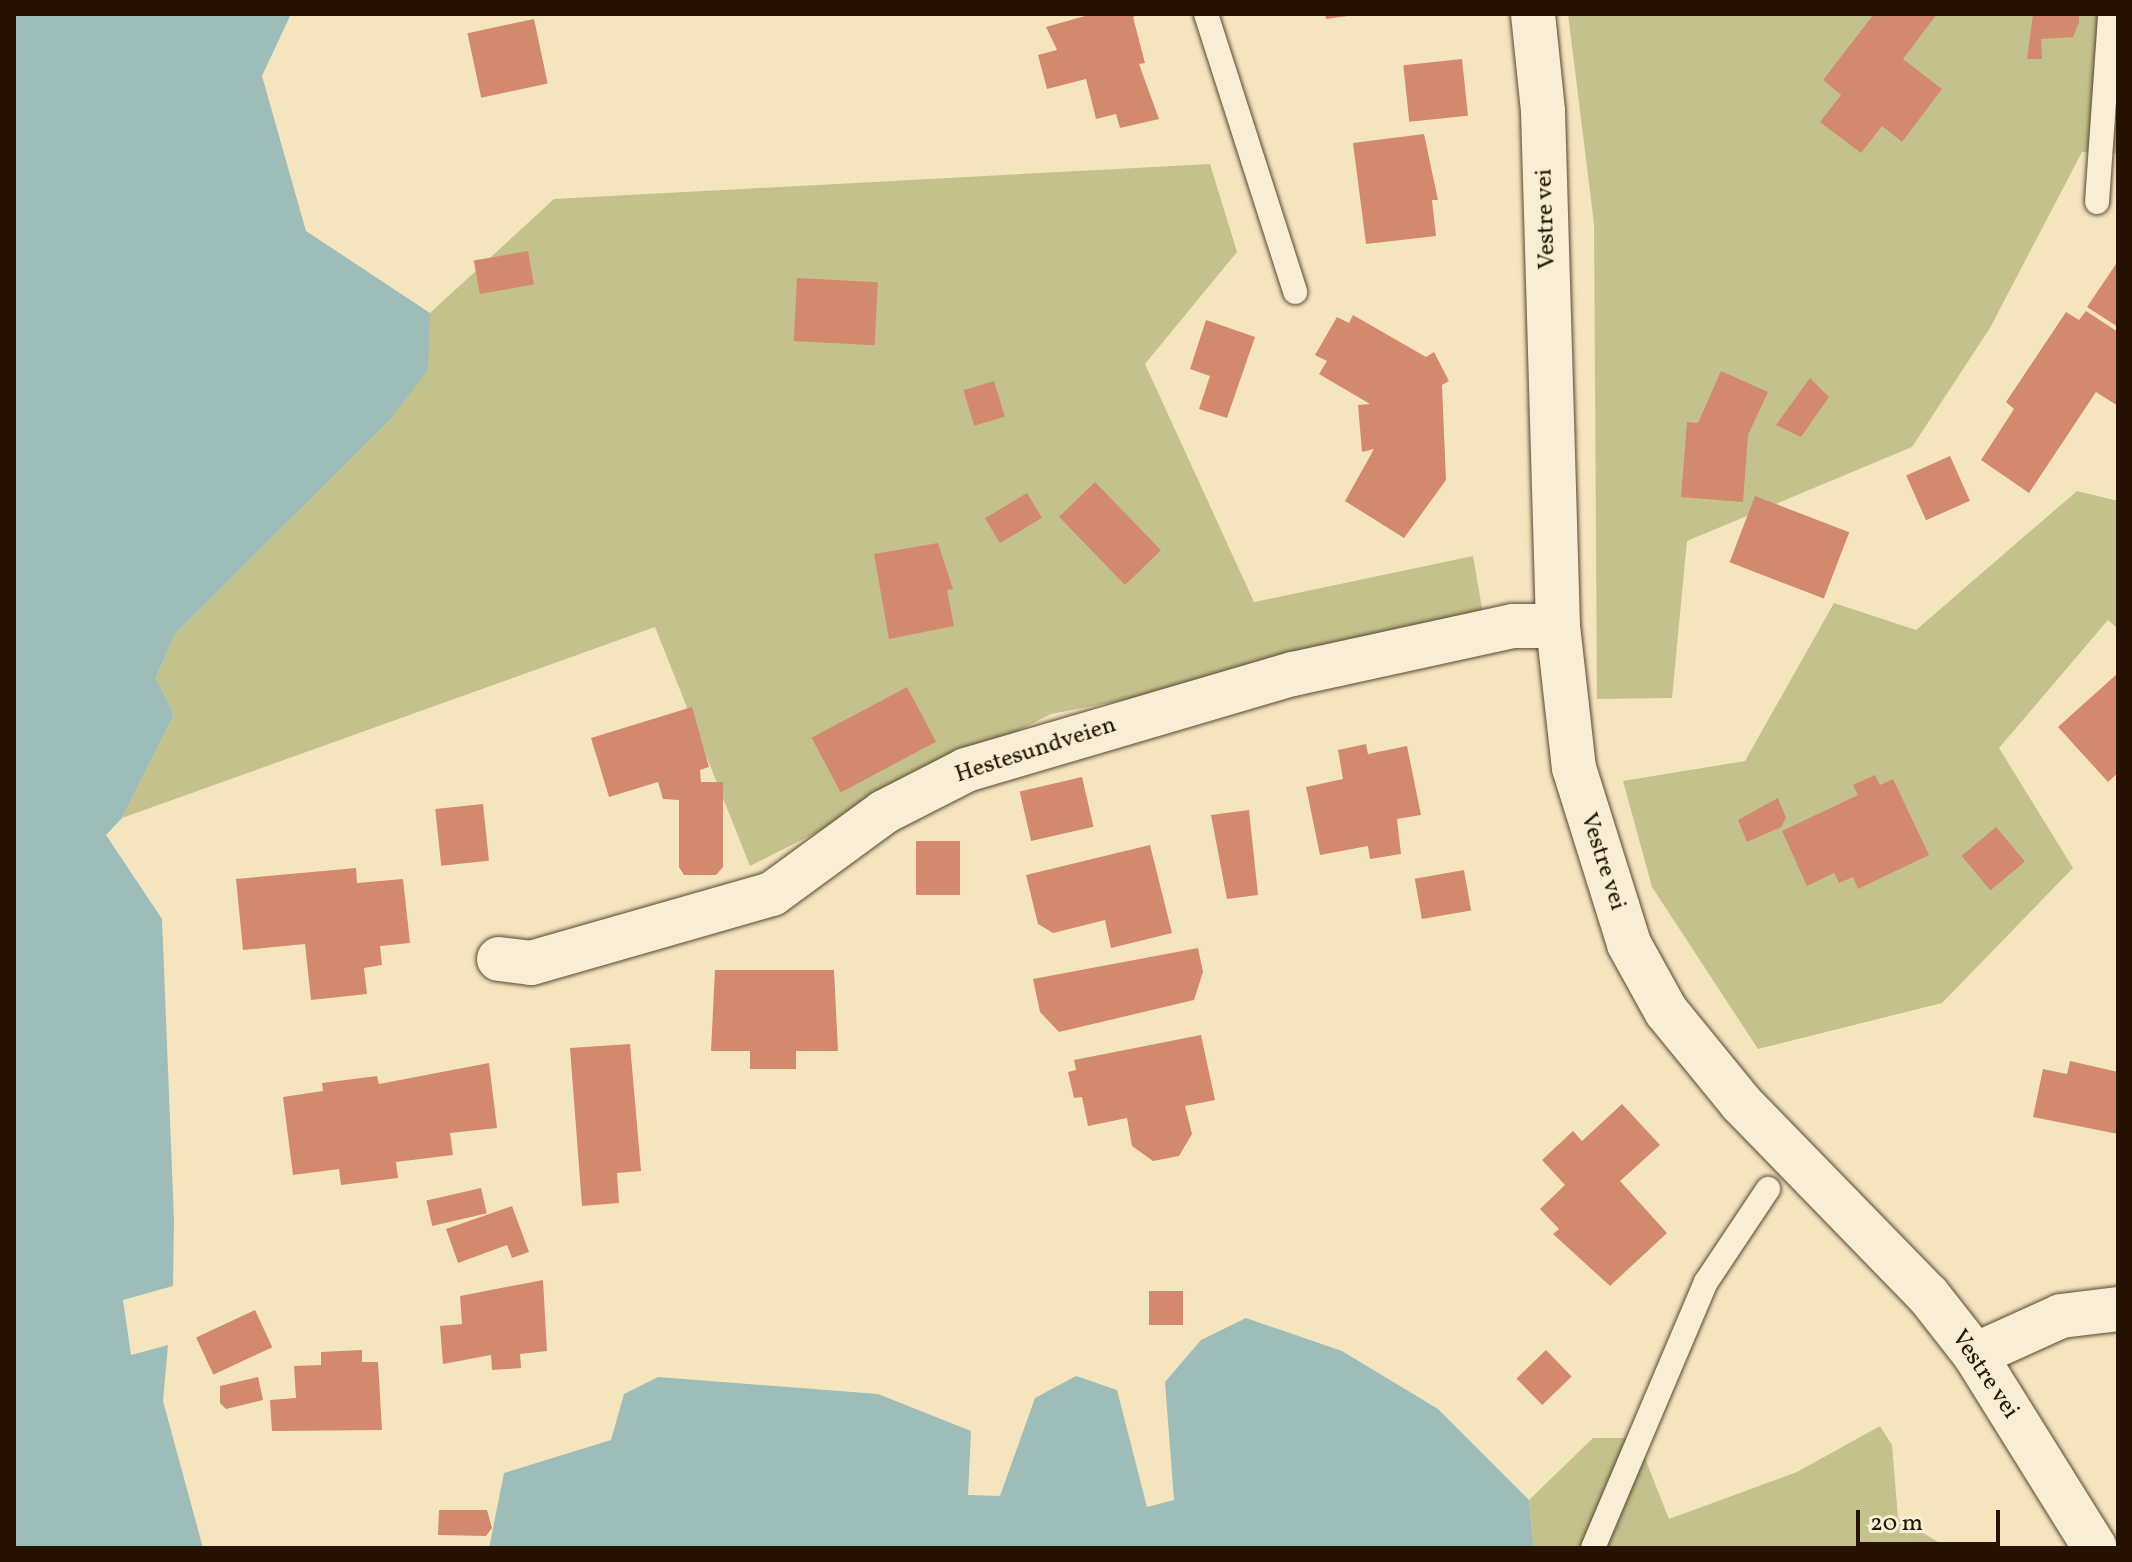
<!DOCTYPE html>
<html>
<head>
<meta charset="utf-8">
<style>
	body { margin:0 }
	#map { position:relative; width:2132px; height:1562px; overflow:hidden; background:#f5e5be; font-family:Vollkorn,serif }
	div>[style] { position:absolute }
	[style*='--x'] { left:calc(var(--x)*1px); top:calc(var(--y)*1px); width:calc(var(--w)*1px); rotate:calc(var(--a)*1deg) }
	.green>* { inset:0; background:#c4c28c }
	.water>* { inset:0; background:#9ebdb9 }
	.building>* { inset:0; background:#d3896d; transform-origin:0 0 }
	.roads { filter:drop-shadow(0 0 2px #594730) drop-shadow(0 0 2px #594730) }
	.service>* { height:24px; margin:-12px; padding:0 12px; transform-origin:12px; border-radius:12px; background:#f8eed5 }
	.minor>* { height:44px; margin:-22px; padding:0 22px; transform-origin:22px; border-radius:22px; background:#f8eed5 }
	.tertiary>* { height:44px; margin:-22px; padding:0 22px; transform-origin:22px; border-radius:22px; background:#f8eed5 }
	span { translate:-50% -50%; white-space:nowrap; text-align:center; line-height:1.15; -webkit-text-stroke:7px #f8eed5; paint-order:stroke }
	.street-label { font-size:24px; color:#251200 }
	.frame { position:absolute; inset:0; border:16px solid #251200; pointer-events:none }
	.scale { position:absolute; left:1856px; top:1510px; width:144px; height:36px; box-sizing:border-box; border:4px solid #251200; border-top:0; padding-left:10px; font-size:24px; line-height:28px; white-space:nowrap; color:#251200; -webkit-text-stroke:6px #f8eed5; paint-order:stroke }
</style>
</head>
<body>
<div id="map">
	<div class="green">
		<i style="clip-path:polygon(1568px 14px,2118px 14px,2118px 153px,2082px 152px,1990px 328px,1912px 447px,1687px 541px,1672px 698px,1597px 699px,1594px 224px)"></i>
		<i style="clip-path:polygon(1210px 164px,1237px 252px,1145px 364px,1254px 602px,1473px 556px,1486px 631px,1051px 714px,750px 866px,655px 627px,122px 818px,174px 715px,156px 678px,175px 634px,389px 421px,430px 313px,554px 199px)"></i>
		<i style="clip-path:polygon(2077px 491px,2118px 501px,2118px 629px,2108px 620px,1999px 748px,2073px 868px,1942px 1003px,1758px 1049px,1652px 887px,1623px 781px,1745px 761px,1834px 603px,1916px 630px)"></i>
		<i style="clip-path:polygon(1880px 1426px,1892px 1445px,1898px 1518px,1948px 1548px,1534px 1548px,1529px 1500px,1593px 1438px,1637px 1438px,1669px 1519px,1797px 1472px)"></i>
	</div>
	<div class="water">
		<i style="clip-path:polygon(14px 14px,291px 14px,262px 76px,306px 231px,430px 313px,428px 370px,389px 421px,175px 634px,156px 678px,174px 715px,122px 818px,106px 835px,162px 919px,174px 1220px,173px 1286px,123px 1300px,131px 1355px,168px 1345px,163px 1401px,203px 1548px,14px 1548px)"></i>
		<i style="clip-path:polygon(1246px 1318px,1342px 1351px,1438px 1409px,1529px 1500px,1534px 1548px,489px 1548px,504px 1473px,611px 1440px,624px 1394px,658px 1377px,878px 1394px,971px 1431px,968px 1495px,1000px 1496px,1035px 1398px,1076px 1376px,1117px 1390px,1147px 1507px,1174px 1500px,1165px 1382px,1201px 1340px)"></i>
	</div>
	<div class="building">
		<i style="clip-path:polygon(1092px 14px,1140px 14px,1133px 17px,1145px 63px,1139px 64px,1159px 119px,1120px 128px,1116px 114px,1096px 119px,1086px 79px,1047px 89px,1038px 55px,1057px 50px,1046px 27px)"></i>
		<i style="clip-path:polygon(1325px 14px,1348px 14px,1348px 16px,1326px 19px)"></i>
		<i style="clip-path:polygon(1874px 14px,1937px 14px,1903px 59px,1942px 89px,1902px 142px,1882px 126px,1861px 153px,1820px 122px,1841px 95px,1823px 80px)"></i>
		<i style="clip-path:polygon(2033px 14px,2079px 14px,2079px 22px,2073px 37px,2041px 39px,2042px 59px,2027px 59px)"></i>
		<i style="left:534px;top:19px;width:66px;height:68px;rotate:78deg"></i>
		<i style="left:1462px;top:59px;width:57px;height:59px;rotate:84deg"></i>
		<i style="clip-path:polygon(1424px 134px,1438px 200px,1432px 200px,1436px 236px,1366px 244px,1353px 143px)"></i>
		<i style="left:528px;top:251px;width:34px;height:55px;rotate:80deg"></i>
		<i style="clip-path:polygon(2116px 264px,2118px 265px,2118px 327px,2087px 307px)"></i>
		<i style="left:797px;top:278px;width:81px;height:63px;rotate:3deg"></i>
		<i style="clip-path:polygon(2086px 311px,2118px 332px,2118px 406px,2096px 392px,2029px 493px,1981px 460px,2014px 409px,2006px 402px,2066px 312px,2079px 320px)"></i>
		<i style="clip-path:polygon(1353px 315px,1426px 357px,1434px 352px,1449px 381px,1442px 385px,1446px 480px,1404px 538px,1345px 501px,1374px 449px,1362px 452px,1358px 405px,1370px 404px,1319px 374px,1327px 361px,1315px 355px,1337px 317px,1349px 323px)"></i>
		<i style="clip-path:polygon(1206px 320px,1255px 337px,1227px 418px,1199px 409px,1210px 376px,1190px 369px)"></i>
		<i style="clip-path:polygon(1721px 371px,1768px 392px,1748px 435px,1743px 502px,1681px 497px,1687px 422px,1698px 423px)"></i>
		<i style="clip-path:polygon(1810px 378px,1829px 397px,1801px 437px,1776px 425px)"></i>
		<i style="left:994px;top:381px;width:37px;height:32px;rotate:73deg"></i>
		<i style="left:1950px;top:456px;width:49px;height:48px;rotate:66deg"></i>
		<i style="left:1095px;top:482px;width:95px;height:50px;rotate:46deg"></i>
		<i style="left:1027px;top:493px;width:29px;height:49px;rotate:59deg"></i>
		<i style="left:1755px;top:496px;width:101px;height:71px;rotate:21deg"></i>
		<i style="clip-path:polygon(938px 543px,953px 589px,947px 590px,954px 626px,889px 639px,874px 554px)"></i>
		<i style="clip-path:polygon(2118px 673px,2118px 773px,2108px 782px,2058px 727px)"></i>
		<i style="left:907px;top:687px;width:62px;height:108px;rotate:62deg"></i>
		<i style="clip-path:polygon(692px 707px,709px 767px,700px 770px,701px 782px,723px 782px,723px 867px,716px 875px,684px 875px,679px 867px,679px 800px,663px 799px,658px 782px,609px 797px,591px 738px)"></i>
		<i style="clip-path:polygon(1366px 744px,1368px 754px,1407px 746px,1421px 815px,1397px 819px,1401px 854px,1370px 859px,1368px 846px,1320px 855px,1306px 787px,1343px 779px,1338px 750px)"></i>
		<i style="clip-path:polygon(1875px 775px,1880px 785px,1893px 779px,1929px 855px,1858px 889px,1853px 877px,1839px 883px,1834px 873px,1807px 886px,1782px 831px,1858px 795px,1853px 785px)"></i>
		<i style="left:1082px;top:777px;width:51px;height:64px;rotate:77deg"></i>
		<i style="clip-path:polygon(1778px 798px,1786px 818px,1781px 827px,1747px 842px,1738px 820px)"></i>
		<i style="left:483px;top:804px;width:57px;height:48px;rotate:84deg"></i>
		<i style="clip-path:polygon(1249px 810px,1258px 895px,1227px 899px,1211px 815px)"></i>
		<i style="left:1996px;top:827px;width:45px;height:45px;rotate:50deg"></i>
		<i style="left:960px;top:841px;width:54px;height:44px;rotate:90deg"></i>
		<i style="clip-path:polygon(1150px 845px,1172px 933px,1111px 948px,1105px 920px,1053px 933px,1038px 924px,1026px 875px)"></i>
		<i style="clip-path:polygon(356px 868px,357px 883px,403px 879px,410px 943px,380px 946px,382px 965px,364px 968px,367px 994px,311px 1000px,305px 944px,243px 950px,236px 879px)"></i>
		<i style="left:1464px;top:870px;width:41px;height:50px;rotate:80deg"></i>
		<i style="clip-path:polygon(1198px 948px,1203px 972px,1194px 1000px,1059px 1032px,1040px 1012px,1033px 979px)"></i>
		<i style="clip-path:polygon(715px 970px,834px 970px,838px 1051px,796px 1051px,796px 1069px,750px 1069px,750px 1051px,711px 1051px)"></i>
		<i style="clip-path:polygon(1201px 1035px,1215px 1100px,1185px 1106px,1192px 1134px,1179px 1156px,1153px 1161px,1132px 1146px,1127px 1118px,1088px 1126px,1082px 1097px,1074px 1098px,1068px 1072px,1076px 1070px,1074px 1060px)"></i>
		<i style="clip-path:polygon(630px 1044px,641px 1171px,617px 1173px,619px 1203px,582px 1206px,570px 1048px)"></i>
		<i style="clip-path:polygon(2070px 1061px,2118px 1072px,2118px 1134px,2033px 1117px,2043px 1069px,2067px 1074px)"></i>
		<i style="clip-path:polygon(489px 1063px,497px 1128px,450px 1133px,453px 1155px,396px 1162px,398px 1178px,341px 1185px,339px 1169px,293px 1175px,283px 1097px,323px 1091px,322px 1083px,377px 1076px,379px 1084px)"></i>
		<i style="clip-path:polygon(1622px 1104px,1660px 1145px,1620px 1181px,1667px 1233px,1610px 1286px,1553px 1234px,1559px 1229px,1540px 1209px,1565px 1185px,1542px 1160px,1573px 1131px,1582px 1141px)"></i>
		<i style="left:481px;top:1188px;width:26px;height:56px;rotate:77deg"></i>
		<i style="clip-path:polygon(512px 1206px,529px 1252px,512px 1258px,507px 1245px,458px 1263px,446px 1229px)"></i>
		<i style="clip-path:polygon(543px 1280px,547px 1351px,520px 1354px,521px 1368px,492px 1370px,491px 1355px,443px 1364px,440px 1326px,462px 1324px,460px 1296px)"></i>
		<i style="left:1183px;top:1291px;width:34px;height:34px;rotate:90deg"></i>
		<i style="left:255px;top:1310px;width:41px;height:65px;rotate:65deg"></i>
		<i style="clip-path:polygon(362px 1350px,362px 1362px,378px 1362px,382px 1430px,272px 1431px,270px 1400px,296px 1398px,294px 1366px,321px 1365px,321px 1352px)"></i>
		<i style="left:1546px;top:1350px;width:37px;height:41px;rotate:46deg"></i>
		<i style="clip-path:polygon(258px 1377px,263px 1400px,226px 1409px,220px 1403px,220px 1386px)"></i>
		<i style="clip-path:polygon(439px 1510px,487px 1510px,492px 1528px,486px 1536px,438px 1535px)"></i>
	</div>
	<div class="roads">
		<div class="service">
			<i style="--x:1206;--y:14;--w:292;--a:72.2"></i>
			<i style="--x:2097;--y:202;--w:188;--a:-86"></i>
			<i style="--x:1593;--y:1548;--w:289;--a:-67"></i>
			<i style="--x:1706;--y:1282;--w:112;--a:-56.3"></i>
		</div>
		<div class="minor">
			<i style="--x:499;--y:959;--w:32;--a:7"></i>
			<i style="--x:531;--y:963;--w:251;--a:-16"></i>
			<i style="--x:772;--y:894;--w:139;--a:-36.2"></i>
			<i style="--x:884;--y:812;--w:92;--a:-27.1"></i>
			<i style="--x:966;--y:770;--w:341;--a:-16.4"></i>
			<i style="--x:1293;--y:674;--w:225;--a:-12.3"></i>
			<i style="--x:1513;--y:626;--w:45;--a:0"></i>
			<i style="--x:1975;--y:1355;--w:94;--a:-24.4"></i>
			<i style="--x:2061;--y:1316;--w:57;--a:-7"></i>
		</div>
		<div class="tertiary">
			<i style="--x:1533;--y:14;--w:98;--a:84.1"></i>
			<i style="--x:1543;--y:111;--w:515;--a:88.33"></i>
			<i style="--x:1558;--y:626;--w:143;--a:83.6"></i>
			<i style="--x:1574;--y:768;--w:184;--a:72.6"></i>
			<i style="--x:1629;--y:944;--w:77;--a:61.1"></i>
			<i style="--x:1666;--y:1011;--w:119;--a:50.8"></i>
			<i style="--x:1741;--y:1103;--w:268;--a:45.8"></i>
			<i style="--x:1928;--y:1295;--w:76;--a:51.9"></i>
			<i style="--x:1975;--y:1355;--w:227;--a:58.1"></i>
		</div>
	</div>
	<div class="street-label">
		<span style="left:1547px;top:219px;rotate:-92deg">Vestre vei</span>
		<span style="left:1036px;top:751px;rotate:-18deg">Hestesundveien</span>
		<span style="left:1602px;top:862px;rotate:72deg">Vestre vei</span>
		<span style="left:1984px;top:1375px;rotate:56deg">Vestre vei</span>
	</div>
	<div class="frame"></div>
	<div class="scale">20 m</div>
</div>
</body>
</html>
